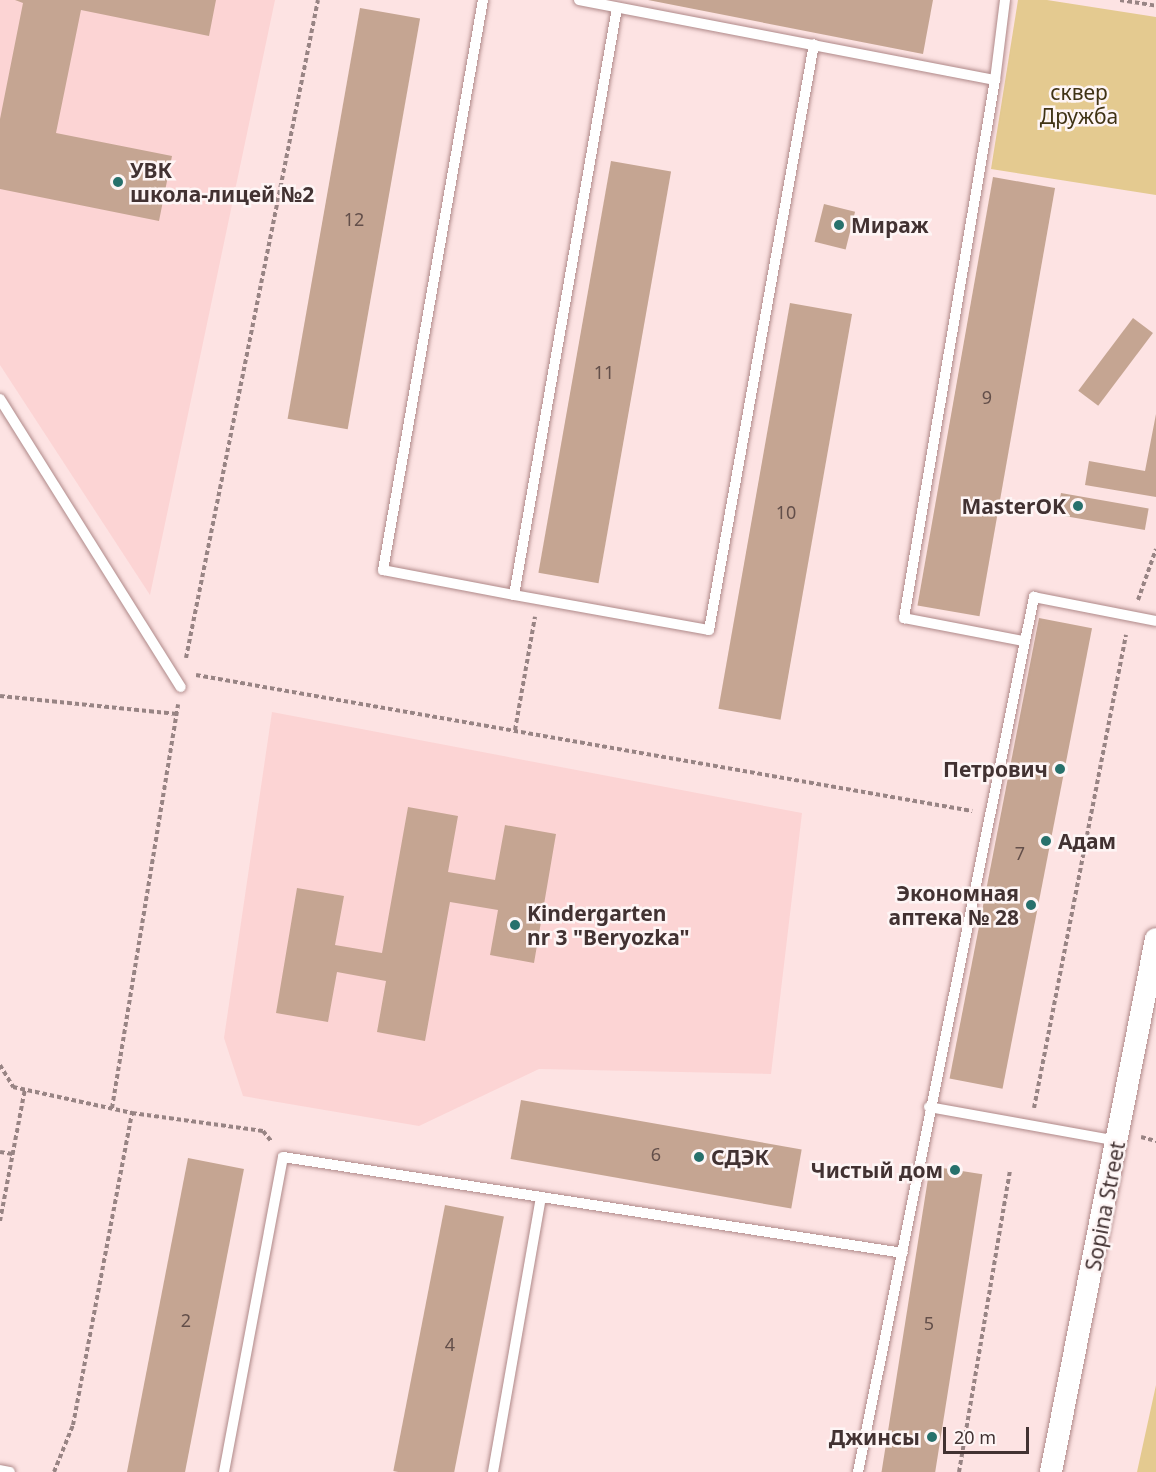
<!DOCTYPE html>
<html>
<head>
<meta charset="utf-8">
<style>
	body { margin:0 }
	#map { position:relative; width:1156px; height:1472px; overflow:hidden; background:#fde3e3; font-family:"Noto Sans",sans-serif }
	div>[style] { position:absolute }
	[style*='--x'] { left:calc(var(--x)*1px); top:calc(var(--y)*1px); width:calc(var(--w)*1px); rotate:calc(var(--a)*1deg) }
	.built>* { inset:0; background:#fcd4d4 }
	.green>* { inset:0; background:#e4ca90 }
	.building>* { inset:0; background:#c5a592; transform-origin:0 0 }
	.path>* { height:4px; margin-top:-2px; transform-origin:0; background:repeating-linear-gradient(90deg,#988484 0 4.5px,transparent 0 7.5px) }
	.roads { filter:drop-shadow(0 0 2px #af8989) drop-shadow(0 0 2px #af8989) }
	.lane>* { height:10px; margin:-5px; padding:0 5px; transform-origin:5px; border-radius:5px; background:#fff }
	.street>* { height:22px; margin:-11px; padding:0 11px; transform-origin:11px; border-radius:11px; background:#fff }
	.dots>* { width:16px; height:16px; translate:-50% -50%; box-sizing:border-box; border:3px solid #fef5f5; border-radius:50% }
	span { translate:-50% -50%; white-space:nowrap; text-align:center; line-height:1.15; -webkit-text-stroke:5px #fef5f5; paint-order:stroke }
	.number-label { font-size:18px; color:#634f4a }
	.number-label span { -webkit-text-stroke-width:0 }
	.park-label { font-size:21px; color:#403314 }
	.poi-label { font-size:21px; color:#423232; font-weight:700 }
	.left { translate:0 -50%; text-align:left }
	.right { translate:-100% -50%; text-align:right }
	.street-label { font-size:21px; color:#423232 }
	.scale { position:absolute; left:943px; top:1427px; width:86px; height:27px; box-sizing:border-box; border:3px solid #423232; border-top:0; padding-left:8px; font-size:18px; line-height:21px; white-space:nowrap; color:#423232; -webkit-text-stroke:4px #fef5f5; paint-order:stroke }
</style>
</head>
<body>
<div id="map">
	<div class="built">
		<i style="clip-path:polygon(0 0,275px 0,150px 595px,0 365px)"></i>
		<i style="clip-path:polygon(272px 712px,802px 813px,771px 1074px,539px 1069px,419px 1126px,243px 1096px,224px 1038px)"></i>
	</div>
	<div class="green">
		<i style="clip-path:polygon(1018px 0,1047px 0,1156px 17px,1156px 195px,991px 169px)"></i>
		<i style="clip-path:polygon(1156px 1385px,1156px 1472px,1137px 1472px)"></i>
	</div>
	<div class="building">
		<i style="clip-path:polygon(15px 0,216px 0,209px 36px,81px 10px,56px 133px,172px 156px,159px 221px,0 189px,0 119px,23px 3px)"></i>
		<i style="clip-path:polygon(648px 0,933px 0,923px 54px)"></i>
		<i style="left:360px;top:8px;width:61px;height:417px;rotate:10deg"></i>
		<i style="left:611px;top:161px;width:61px;height:418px;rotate:10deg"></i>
		<i style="left:993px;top:177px;width:63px;height:435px;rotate:10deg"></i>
		<i style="left:824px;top:204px;width:32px;height:39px;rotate:14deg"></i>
		<i style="left:790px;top:303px;width:63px;height:412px;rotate:10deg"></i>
		<i style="left:1133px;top:318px;width:25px;height:91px;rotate:37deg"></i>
		<i style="clip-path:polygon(1156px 414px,1156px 497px,1085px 485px,1089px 461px,1145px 471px)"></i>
		<i style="left:1061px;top:493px;width:89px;height:22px;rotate:10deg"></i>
		<i style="left:1039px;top:618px;width:54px;height:469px;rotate:11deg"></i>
		<i style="clip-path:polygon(408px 807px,458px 816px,448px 872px,495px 880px,505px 825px,556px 834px,534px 963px,490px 955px,498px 910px,450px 902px,425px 1041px,377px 1032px,386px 981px,337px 972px,328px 1022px,276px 1013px,297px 888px,344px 896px,335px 945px,382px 953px)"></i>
		<i style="left:521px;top:1100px;width:285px;height:60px;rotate:10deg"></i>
		<i style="left:188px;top:1158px;width:57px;height:320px;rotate:11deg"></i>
		<i style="left:930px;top:1166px;width:53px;height:311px;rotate:9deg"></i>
		<i style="left:445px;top:1205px;width:60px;height:271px;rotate:11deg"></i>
	</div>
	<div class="path">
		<i style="--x:1120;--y:0;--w:36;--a:9"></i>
		<i style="--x:1138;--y:600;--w:54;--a:-70.6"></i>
		<i style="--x:186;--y:658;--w:671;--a:-78.66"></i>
		<i style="--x:196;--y:675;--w:788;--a:9.94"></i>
		<i style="--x:0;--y:696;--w:178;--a:5.8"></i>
		<i style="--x:515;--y:730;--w:115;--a:-80"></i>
		<i style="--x:0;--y:1065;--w:26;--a:59"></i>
		<i style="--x:13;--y:1087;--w:122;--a:12.3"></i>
		<i style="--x:112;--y:1108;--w:409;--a:-80.7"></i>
		<i style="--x:1034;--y:1108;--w:482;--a:-79"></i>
		<i style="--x:1141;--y:1137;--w:16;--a:15"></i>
		<i style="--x:0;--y:1152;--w:13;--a:9"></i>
		<i style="--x:0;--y:1221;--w:134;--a:-79.3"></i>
		<i style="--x:54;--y:1472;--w:51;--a:-68"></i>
		<i style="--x:73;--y:1425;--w:318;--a:-79.3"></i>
		<i style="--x:132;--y:1113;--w:132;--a:7.8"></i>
		<i style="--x:263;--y:1131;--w:14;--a:51"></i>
		<i style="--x:959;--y:1472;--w:305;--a:-80.4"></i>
	</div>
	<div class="roads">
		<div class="lane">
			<i style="--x:483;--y:0;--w:579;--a:99.95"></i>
			<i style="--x:383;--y:570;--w:133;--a:10.8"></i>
			<i style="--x:514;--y:595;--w:596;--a:-80.05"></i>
			<i style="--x:579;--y:0;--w:424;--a:10.9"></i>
			<i style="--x:1005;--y:0;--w:81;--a:97.1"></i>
			<i style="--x:995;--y:80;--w:546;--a:99.6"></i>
			<i style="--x:904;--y:618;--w:121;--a:10.9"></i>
			<i style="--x:0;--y:399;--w:340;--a:57.9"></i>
			<i style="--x:514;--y:595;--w:198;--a:10.2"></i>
			<i style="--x:709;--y:630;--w:595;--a:-79.84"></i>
			<i style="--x:929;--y:1107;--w:192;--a:10.2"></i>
			<i style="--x:0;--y:1470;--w:10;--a:11"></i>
			<i style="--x:224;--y:1472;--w:320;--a:-79.4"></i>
			<i style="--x:283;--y:1157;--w:627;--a:8.8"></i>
			<i style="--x:493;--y:1472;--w:279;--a:-80.1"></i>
			<i style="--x:858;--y:1472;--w:893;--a:-78.63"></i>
			<i style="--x:1034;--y:597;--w:124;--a:11.1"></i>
		</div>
		<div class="street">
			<i style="--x:1051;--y:1472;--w:543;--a:-78.86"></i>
		</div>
	</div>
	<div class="dots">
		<i style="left:118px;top:182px;background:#27716c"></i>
		<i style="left:839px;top:225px;background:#27716c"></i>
		<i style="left:1078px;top:506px;background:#27716c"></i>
		<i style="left:1060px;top:769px;background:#27716c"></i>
		<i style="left:1046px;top:841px;background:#27716c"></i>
		<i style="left:1031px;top:905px;background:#27716c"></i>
		<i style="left:515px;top:925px;background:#27716c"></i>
		<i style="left:699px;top:1157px;background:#27716c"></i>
		<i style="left:955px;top:1170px;background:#27716c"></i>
		<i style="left:932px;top:1437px;background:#27716c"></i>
	</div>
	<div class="number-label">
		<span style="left:354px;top:219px">12</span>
		<span style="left:604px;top:372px">11</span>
		<span style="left:987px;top:397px">9</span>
		<span style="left:786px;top:512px">10</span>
		<span style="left:1020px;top:853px">7</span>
		<span style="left:656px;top:1154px">6</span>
		<span style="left:186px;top:1320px">2</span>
		<span style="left:929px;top:1323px">5</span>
		<span style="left:450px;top:1344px">4</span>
	</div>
	<div class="park-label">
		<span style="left:1079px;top:104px">сквер<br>Дружба</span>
	</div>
	<div class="poi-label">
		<span class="left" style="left:130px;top:182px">УВК<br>школа-лицей №2</span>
		<span class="left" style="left:851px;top:225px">Мираж</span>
		<span class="right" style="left:1066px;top:506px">MasterOK</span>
		<span class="right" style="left:1048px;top:769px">Петрович</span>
		<span class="left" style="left:1058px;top:841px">Адам</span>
		<span class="right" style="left:1019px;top:905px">Экономная<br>аптека № 28</span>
		<span class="left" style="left:527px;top:925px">Kindergarten<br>nr 3 "Beryozka"</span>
		<span class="left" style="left:711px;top:1157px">СДЭК</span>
		<span class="right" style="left:943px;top:1170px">Чистый дом</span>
		<span class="right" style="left:920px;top:1437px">Джинсы</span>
	</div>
	<div class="street-label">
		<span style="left:1105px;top:1206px;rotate:-79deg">Sopina Street</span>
	</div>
	<div class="scale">20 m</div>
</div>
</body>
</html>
